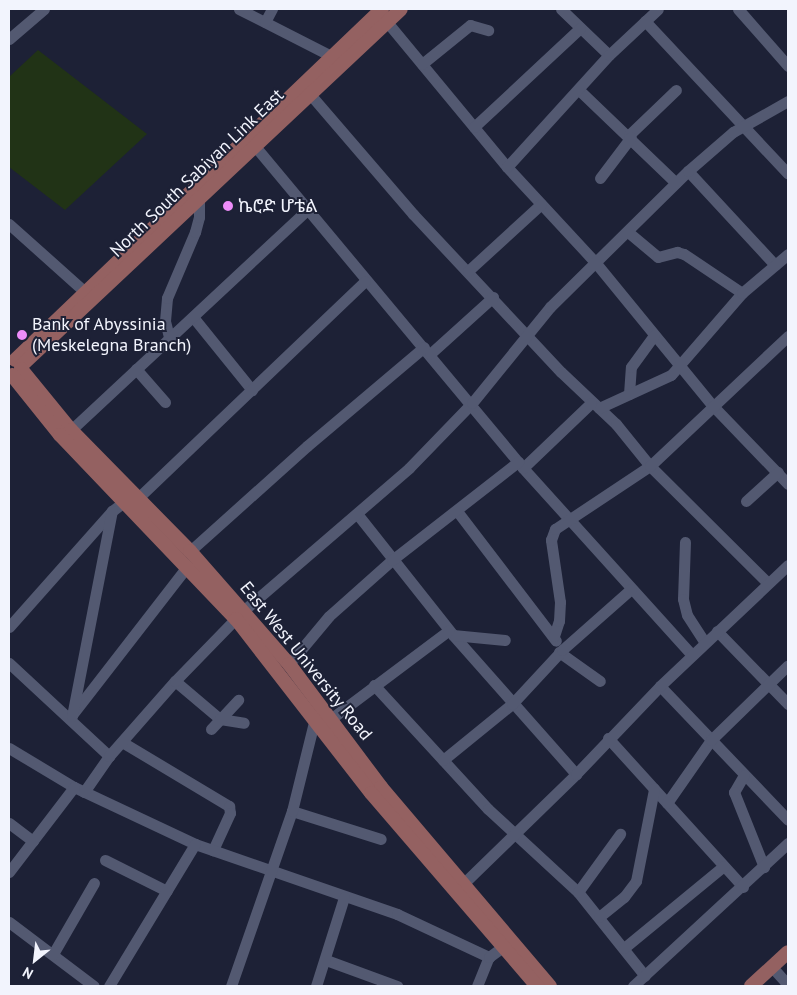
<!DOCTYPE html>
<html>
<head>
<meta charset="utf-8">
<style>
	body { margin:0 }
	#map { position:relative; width:797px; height:995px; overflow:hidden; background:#1d2136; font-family:"PT Sans","Noto Sans Ethiopic",sans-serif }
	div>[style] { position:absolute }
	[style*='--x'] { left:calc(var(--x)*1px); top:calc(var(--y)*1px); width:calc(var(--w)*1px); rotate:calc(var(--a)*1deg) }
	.green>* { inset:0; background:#213316 }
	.minor>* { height:11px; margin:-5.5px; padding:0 5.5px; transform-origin:5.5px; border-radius:5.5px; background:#535971 }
	.major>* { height:14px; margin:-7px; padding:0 7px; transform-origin:7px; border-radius:7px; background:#946161 }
	.dots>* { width:14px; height:14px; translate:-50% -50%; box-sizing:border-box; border:2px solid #1d2136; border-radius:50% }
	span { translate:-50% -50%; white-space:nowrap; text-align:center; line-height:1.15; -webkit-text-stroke:4px #1d2136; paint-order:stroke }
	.street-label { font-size:18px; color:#f2f4fd }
	.poi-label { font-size:18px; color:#f2f4fd }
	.left { translate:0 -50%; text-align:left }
	.frame { position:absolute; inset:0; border:10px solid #f2f4fd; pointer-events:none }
	.north { position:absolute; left:10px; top:935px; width:50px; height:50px; -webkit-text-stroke:4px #1d2136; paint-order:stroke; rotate:209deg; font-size:14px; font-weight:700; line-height:20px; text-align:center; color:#f2f4fd }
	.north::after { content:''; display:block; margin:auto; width:18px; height:22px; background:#f2f4fd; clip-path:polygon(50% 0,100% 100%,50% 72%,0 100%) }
</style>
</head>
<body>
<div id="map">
	<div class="green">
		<i style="clip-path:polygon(38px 50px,147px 134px,65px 210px,9px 167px,9px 77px)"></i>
	</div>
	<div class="minor">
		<i style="--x:239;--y:9;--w:112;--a:27"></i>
		<i style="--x:561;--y:9;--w:66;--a:43.8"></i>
		<i style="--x:738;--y:9;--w:76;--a:48.7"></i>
		<i style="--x:645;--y:21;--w:209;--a:46.9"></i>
		<i style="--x:265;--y:22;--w:15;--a:-62"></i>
		<i style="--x:387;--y:22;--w:188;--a:50.4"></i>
		<i style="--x:507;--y:167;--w:129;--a:47.2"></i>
		<i style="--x:595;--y:262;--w:186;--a:50.7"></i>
		<i style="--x:713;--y:406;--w:108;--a:46.1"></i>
		<i style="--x:9;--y:39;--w:46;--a:-40.6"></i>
		<i style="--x:422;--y:64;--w:62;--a:-39.1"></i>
		<i style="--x:470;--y:25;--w:19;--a:16"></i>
		<i style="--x:579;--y:90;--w:134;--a:43.8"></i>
		<i style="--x:309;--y:93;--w:160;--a:49.3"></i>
		<i style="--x:413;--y:214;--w:216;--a:46.9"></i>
		<i style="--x:561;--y:372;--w:76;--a:43.4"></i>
		<i style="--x:616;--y:424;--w:54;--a:51"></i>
		<i style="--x:650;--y:466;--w:166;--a:44.8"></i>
		<i style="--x:474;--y:127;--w:145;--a:-43"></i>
		<i style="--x:629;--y:135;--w:65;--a:-43.8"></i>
		<i style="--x:254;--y:145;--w:420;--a:50.2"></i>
		<i style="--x:523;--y:468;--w:252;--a:47.9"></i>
		<i style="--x:507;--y:167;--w:151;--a:-47.7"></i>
		<i style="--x:609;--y:55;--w:67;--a:-43.2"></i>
		<i style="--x:688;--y:171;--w:128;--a:47.2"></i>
		<i style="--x:600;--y:178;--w:51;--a:-52.9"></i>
		<i style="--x:9;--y:224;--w:101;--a:41.8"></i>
		<i style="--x:628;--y:232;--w:39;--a:40"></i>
		<i style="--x:658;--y:257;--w:20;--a:-15"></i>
		<i style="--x:677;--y:252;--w:7;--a:16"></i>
		<i style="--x:684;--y:254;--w:70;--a:33.9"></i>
		<i style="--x:468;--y:271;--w:99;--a:-42.5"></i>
		<i style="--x:193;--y:317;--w:94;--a:51.1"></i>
		<i style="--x:169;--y:337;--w:16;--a:-104"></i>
		<i style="--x:165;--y:321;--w:23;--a:-85"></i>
		<i style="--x:167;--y:298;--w:72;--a:-67"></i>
		<i style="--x:195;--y:232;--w:16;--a:-75"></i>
		<i style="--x:199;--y:217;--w:21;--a:-90"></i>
		<i style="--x:430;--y:354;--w:85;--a:-42.1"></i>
		<i style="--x:136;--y:369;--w:44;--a:48.7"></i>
		<i style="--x:629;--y:394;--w:27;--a:-86"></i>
		<i style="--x:631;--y:367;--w:39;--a:-54"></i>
		<i style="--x:599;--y:408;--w:79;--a:-24.6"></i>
		<i style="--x:671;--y:375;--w:108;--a:-49.1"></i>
		<i style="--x:742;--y:293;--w:60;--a:-40.3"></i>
		<i style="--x:71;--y:430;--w:323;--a:-43"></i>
		<i style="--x:523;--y:468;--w:94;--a:-43.7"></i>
		<i style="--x:746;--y:501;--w:43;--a:-42.2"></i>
		<i style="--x:457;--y:511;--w:163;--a:52.7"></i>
		<i style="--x:358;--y:515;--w:153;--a:51.6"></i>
		<i style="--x:453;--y:635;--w:186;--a:48.5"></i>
		<i style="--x:685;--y:542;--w:57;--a:92"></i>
		<i style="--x:683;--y:599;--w:16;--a:76"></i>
		<i style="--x:687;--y:615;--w:33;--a:57"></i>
		<i style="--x:190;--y:551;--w:157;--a:-41.9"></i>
		<i style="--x:307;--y:446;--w:153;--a:-40.2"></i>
		<i style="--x:9;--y:627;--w:155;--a:-48.4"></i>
		<i style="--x:112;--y:511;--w:15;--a:-37"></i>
		<i style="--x:124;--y:502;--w:13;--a:-13"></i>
		<i style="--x:137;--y:499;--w:315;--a:-43.7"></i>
		<i style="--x:717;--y:631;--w:102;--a:45.8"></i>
		<i style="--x:453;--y:635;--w:52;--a:5.5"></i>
		<i style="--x:554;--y:636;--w:16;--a:-72"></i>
		<i style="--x:559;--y:621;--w:19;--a:-87"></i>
		<i style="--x:560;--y:602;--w:63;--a:-98.3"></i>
		<i style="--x:551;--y:540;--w:12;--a:-70"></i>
		<i style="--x:555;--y:529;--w:114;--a:-33.6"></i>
		<i style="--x:650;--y:466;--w:190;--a:-43.3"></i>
		<i style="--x:559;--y:652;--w:50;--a:35.3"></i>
		<i style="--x:9;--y:663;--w:137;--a:42.9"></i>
		<i style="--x:289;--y:664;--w:62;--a:-50.2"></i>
		<i style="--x:329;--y:616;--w:84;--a:-41.6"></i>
		<i style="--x:392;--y:560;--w:160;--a:-37.9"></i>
		<i style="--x:175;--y:681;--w:59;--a:40.2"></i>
		<i style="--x:220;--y:719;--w:24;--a:9"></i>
		<i style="--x:374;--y:685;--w:168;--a:47.4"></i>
		<i style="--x:488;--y:809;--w:122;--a:42.7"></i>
		<i style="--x:578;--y:892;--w:107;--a:51.4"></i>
		<i style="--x:660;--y:686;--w:185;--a:46.3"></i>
		<i style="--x:72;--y:715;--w:187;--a:-52.2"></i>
		<i style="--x:72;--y:716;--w:209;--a:-79"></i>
		<i style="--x:324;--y:724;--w:156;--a:-36.9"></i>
		<i style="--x:211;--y:729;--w:40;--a:-47"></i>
		<i style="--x:608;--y:738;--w:201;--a:47.8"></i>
		<i style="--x:122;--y:742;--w:125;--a:30.9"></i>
		<i style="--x:229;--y:806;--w:7;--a:82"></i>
		<i style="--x:230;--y:813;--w:41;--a:114.7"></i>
		<i style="--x:9;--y:748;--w:76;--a:31"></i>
		<i style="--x:74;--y:787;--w:134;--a:25.2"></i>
		<i style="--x:195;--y:844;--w:214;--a:19.1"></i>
		<i style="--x:397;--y:914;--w:102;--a:25.1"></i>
		<i style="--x:443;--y:760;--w:89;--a:-39.1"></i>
		<i style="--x:512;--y:704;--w:74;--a:-47.2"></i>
		<i style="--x:562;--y:650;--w:92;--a:-41.5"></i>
		<i style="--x:744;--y:775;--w:20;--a:120"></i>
		<i style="--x:734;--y:792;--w:81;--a:68.2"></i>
		<i style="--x:84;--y:792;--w:44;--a:-55.2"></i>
		<i style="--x:109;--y:756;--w:100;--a:-48.7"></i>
		<i style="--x:175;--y:681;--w:98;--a:-45.8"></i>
		<i style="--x:243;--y:611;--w:219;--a:-40.7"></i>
		<i style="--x:409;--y:468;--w:91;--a:-45.9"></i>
		<i style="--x:472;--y:403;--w:124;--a:-50.9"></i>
		<i style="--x:550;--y:307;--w:194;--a:-44.6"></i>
		<i style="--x:688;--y:171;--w:60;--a:-40.9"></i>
		<i style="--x:733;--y:132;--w:63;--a:-29.4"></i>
		<i style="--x:667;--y:803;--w:77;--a:-55.1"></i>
		<i style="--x:711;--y:740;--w:107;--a:-44.2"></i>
		<i style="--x:292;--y:811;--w:93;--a:17.5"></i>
		<i style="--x:9;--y:823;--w:30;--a:37"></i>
		<i style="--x:105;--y:860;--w:69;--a:26.6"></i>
		<i style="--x:9;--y:872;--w:107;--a:-52.6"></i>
		<i style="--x:463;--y:884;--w:158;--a:-44.2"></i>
		<i style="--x:576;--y:774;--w:122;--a:-46.3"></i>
		<i style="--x:660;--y:686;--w:176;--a:-43.4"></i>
		<i style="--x:578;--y:892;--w:72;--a:-54.1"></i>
		<i style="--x:599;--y:917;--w:32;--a:-39"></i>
		<i style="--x:624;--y:897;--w:20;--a:-53"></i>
		<i style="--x:636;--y:881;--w:94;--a:-78.9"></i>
		<i style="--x:9;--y:922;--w:106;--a:37"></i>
		<i style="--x:624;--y:948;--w:129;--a:-39.4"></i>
		<i style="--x:53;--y:954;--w:82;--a:-60"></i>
		<i style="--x:326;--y:960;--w:76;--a:20.1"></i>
		<i style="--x:772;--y:967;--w:24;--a:48"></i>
		<i style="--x:109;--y:986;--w:166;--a:-58.8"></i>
		<i style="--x:231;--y:986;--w:185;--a:-70.8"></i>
		<i style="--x:292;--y:811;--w:96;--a:-76.1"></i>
		<i style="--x:316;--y:986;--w:93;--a:-72.5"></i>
		<i style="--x:477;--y:986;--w:31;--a:-68"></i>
		<i style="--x:489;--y:957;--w:17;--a:-36"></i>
		<i style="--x:633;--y:986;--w:211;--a:-42.7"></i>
	</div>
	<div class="major">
		<i style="--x:15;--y:360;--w:508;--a:-43.72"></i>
		<i style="--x:21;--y:366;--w:521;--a:-43.21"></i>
		<i style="--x:21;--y:369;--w:79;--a:50.7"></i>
		<i style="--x:71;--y:430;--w:170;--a:45.5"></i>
		<i style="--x:190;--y:551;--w:150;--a:48.8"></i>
		<i style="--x:289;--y:664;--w:154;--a:53.2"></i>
		<i style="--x:381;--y:787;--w:261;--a:49.7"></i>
		<i style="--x:12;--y:375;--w:77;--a:51.3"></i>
		<i style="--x:60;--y:435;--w:255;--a:46.3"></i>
		<i style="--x:236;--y:619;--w:220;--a:52.2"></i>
		<i style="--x:371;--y:793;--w:255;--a:49.3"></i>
		<i style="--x:751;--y:986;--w:50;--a:-42.6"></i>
	</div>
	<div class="dots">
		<i style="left:228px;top:206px;background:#ed8cf9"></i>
		<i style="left:22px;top:335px;background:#ed8cf9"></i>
	</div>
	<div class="street-label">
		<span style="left:197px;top:173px;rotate:-44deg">North South Sabiyan Link East</span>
		<span style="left:306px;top:661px;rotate:51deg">East West University Road</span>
	</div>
	<div class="poi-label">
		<span class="left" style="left:238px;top:206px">ኬሮድ ሆቴል</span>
		<span class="left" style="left:32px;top:335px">Bank of Abyssinia<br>(Meskelegna Branch)</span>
	</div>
	<div class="frame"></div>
	<div class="north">N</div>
</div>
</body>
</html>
